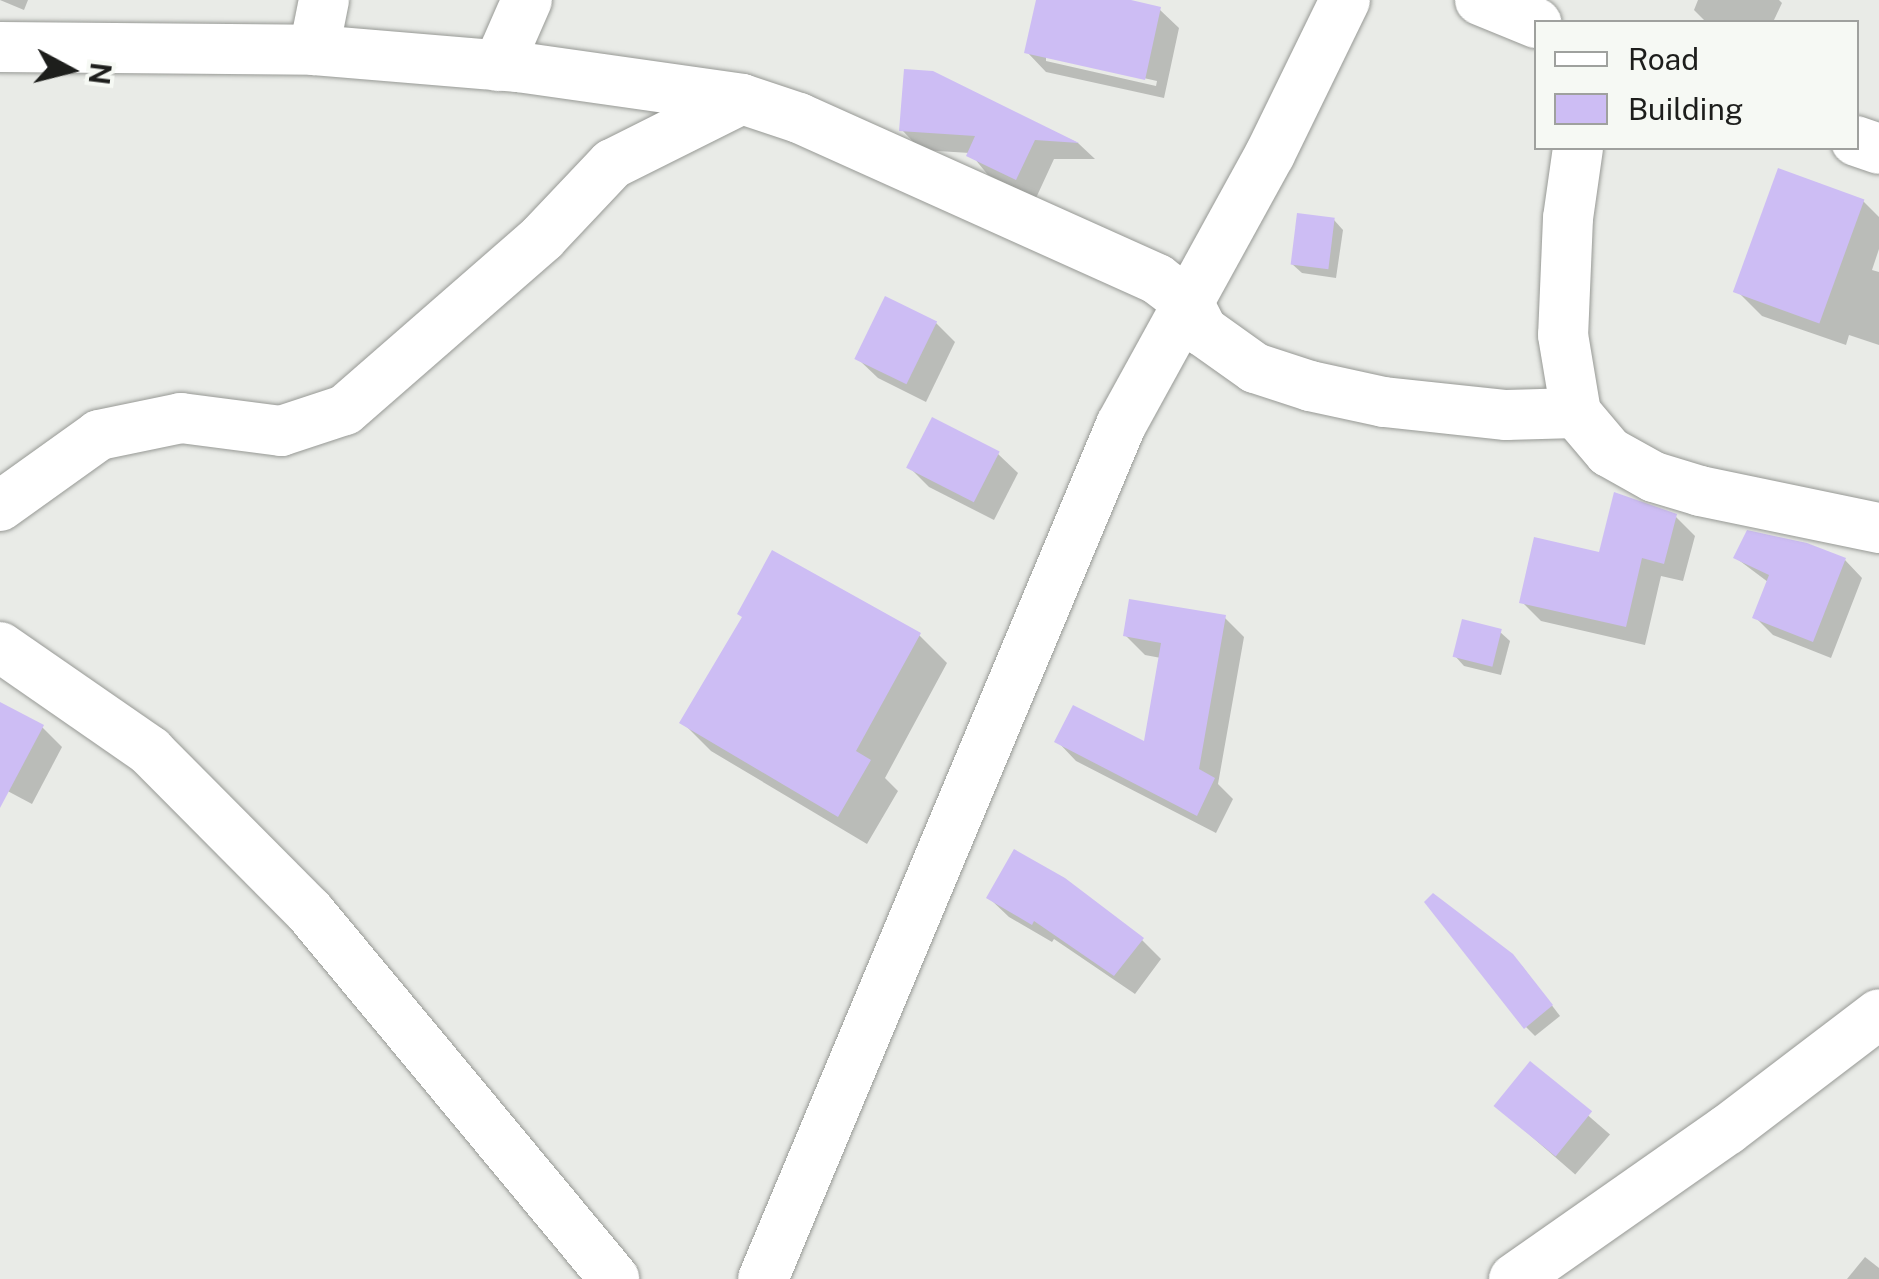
<!DOCTYPE html>
<html>
<head>
<meta charset="utf-8">
<style>
	body { margin:0 }
	#map { position:relative; width:1879px; height:1279px; overflow:hidden; background:#e9ebe7; font-family:"Public Sans",sans-serif }
	div>[style] { position:absolute }
	[style*='--x'] { left:calc(var(--x)*1px); top:calc(var(--y)*1px); width:calc(var(--w)*1px); rotate:calc(var(--a)*1deg) }
	.shadow>* { inset:0; background:#0003; transform-origin:0 0 }
	.building>* { inset:0; background:#cdbdf4; transform-origin:0 0 }
	.roads { filter:drop-shadow(0 0 2px #979995) drop-shadow(0 0 2px #979995) }
	.minor>* { height:50px; margin:-25px; padding:0 25px; transform-origin:25px; border-radius:25px; background:#fff }
	span { translate:-50% -50%; white-space:nowrap; text-align:center; line-height:1.15; -webkit-text-stroke:9px #f6f9f4; paint-order:stroke }
	.legend { position:absolute; left:1534px; top:20px; width:325px; height:130px; box-sizing:border-box; background:#f6f9f4; border:2px solid #9fa19e; margin:0; padding:12px 18px; list-style:none; font-size:30px; color:#1d1e1c }
	.legend li { display:flex; align-items:center; gap:20px; height:50px }
	.legend b { width:50px; border:2px solid #9fa19e }
	.north { position:absolute; left:20px; top:20px; width:100px; height:100px; -webkit-text-stroke:8px #f6f9f4; paint-order:stroke; rotate:97deg; font-size:28px; font-weight:700; line-height:40px; text-align:center; color:#1d1e1c }
	.north::after { content:''; display:block; margin:auto; width:35px; height:45px; background:#1d1e1c; clip-path:polygon(50% 0,100% 100%,50% 72%,0 100%) }
</style>
</head>
<body>
<div id="map">
	<div class="shadow">
		<i style="clip-path:polygon(0 0,28px 0,24px 10px)"></i>
		<i style="clip-path:polygon(evenodd,1039px 0,1120px 0,1159px 9px,1179px 28px,1164px 98px,1046px 72px,1027px 52px,1039px 0,1046px 56px,1157px 81px,1156px 86px,1046px 61px,1046px 56px)"></i>
		<i style="clip-path:polygon(1698px 0,1779px 0,1782px 3px,1773px 22px,1706px 22px,1694px 10px)"></i>
		<i style="clip-path:polygon(932px 74px,1078px 143px,1095px 159px,1054px 159px,1036px 198px,988px 175px,970px 153px,921px 150px,902px 130px)"></i>
		<i style="clip-path:polygon(1863px 201px,1879px 217px,1879px 249px,1872px 270px,1879px 272px,1879px 345px,1849px 335px,1846px 345px,1762px 316px,1738px 292px)"></i>
		<i style="clip-path:polygon(1334px 220px,1343px 230px,1336px 278px,1302px 273px,1292px 264px)"></i>
		<i style="clip-path:polygon(936px 323px,955px 342px,926px 402px,878px 378px,858px 359px)"></i>
		<i style="clip-path:polygon(998px 454px,1018px 473px,994px 520px,929px 487px,910px 468px)"></i>
		<i style="clip-path:polygon(1675px 516px,1695px 536px,1683px 581px,1661px 576px,1645px 645px,1541px 621px,1522px 602px)"></i>
		<i style="clip-path:polygon(1736px 558px,1845px 560px,1862px 578px,1831px 658px,1773px 635px,1755px 617px,1768px 582px)"></i>
		<i style="clip-path:polygon(744px 618px,919px 635px,947px 663px,885px 778px,898px 791px,867px 844px,711px 751px,682px 722px)"></i>
		<i style="clip-path:polygon(1225px 618px,1244px 637px,1218px 784px,1233px 799px,1216px 833px,1076px 761px,1057px 741px,1146px 745px,1161px 658px,1145px 655px,1125px 635px)"></i>
		<i style="clip-path:polygon(1500px 632px,1510px 641px,1501px 675px,1464px 666px,1455px 656px)"></i>
		<i style="clip-path:polygon(0 704px,42px 727px,62px 747px,32px 804px,0 787px)"></i>
		<i style="clip-path:polygon(989px 898px,1142px 940px,1161px 959px,1135px 994px,1054px 939px,1052px 942px,1009px 917px)"></i>
		<i style="clip-path:polygon(1522px 966px,1560px 1016px,1535px 1036px,1526px 1027px)"></i>
		<i style="left:1530px;top:1065px;width:106px;height:53px;rotate:41deg"></i>
		<i style="clip-path:polygon(1865px 1257px,1879px 1268px,1879px 1279px,1847px 1279px)"></i>
	</div>
	<div class="building">
		<i style="clip-path:polygon(1036px 0,1131px 0,1161px 7px,1145px 80px,1024px 53px)"></i>
		<i style="clip-path:polygon(904px 69px,933px 71px,1079px 143px,1035px 140px,1016px 180px,966px 156px,975px 136px,899px 131px)"></i>
		<i style="left:1778px;top:168px;width:92px;height:132px;rotate:20deg"></i>
		<i style="left:1297px;top:213px;width:38px;height:52px;rotate:7deg"></i>
		<i style="left:885px;top:296px;width:58px;height:70px;rotate:26deg"></i>
		<i style="left:932px;top:417px;width:76px;height:57px;rotate:27deg"></i>
		<i style="clip-path:polygon(1614px 492px,1677px 514px,1664px 564px,1642px 558px,1626px 627px,1519px 603px,1534px 537px,1599px 552px)"></i>
		<i style="clip-path:polygon(1747px 530px,1807px 543px,1846px 558px,1813px 642px,1752px 618px,1769px 575px,1733px 558px)"></i>
		<i style="clip-path:polygon(772px 550px,921px 633px,856px 751px,871px 760px,838px 817px,679px 723px,742px 617px,737px 614px)"></i>
		<i style="clip-path:polygon(1129px 599px,1226px 615px,1199px 769px,1215px 778px,1197px 816px,1054px 742px,1073px 705px,1144px 741px,1161px 643px,1123px 636px)"></i>
		<i style="left:1462px;top:619px;width:41px;height:39px;rotate:14deg"></i>
		<i style="clip-path:polygon(0 702px,44px 725px,0 808px)"></i>
		<i style="clip-path:polygon(1014px 849px,1065px 878px,1144px 938px,1114px 976px,1034px 921px,1032px 925px,986px 898px)"></i>
		<i style="clip-path:polygon(1433px 893px,1513px 954px,1553px 1005px,1524px 1029px,1424px 902px)"></i>
		<i style="left:1530px;top:1061px;width:80px;height:58px;rotate:39deg"></i>
	</div>
	<div class="roads">
		<div class="minor">
			<i style="--x:1480;--y:0;--w:61;--a:22.3"></i>
			<i style="--x:0;--y:47;--w:314;--a:0.5"></i>
			<i style="--x:314;--y:50;--w:205;--a:4.8"></i>
			<i style="--x:518;--y:67;--w:226;--a:8.1"></i>
			<i style="--x:742;--y:99;--w:60;--a:18.4"></i>
			<i style="--x:799;--y:118;--w:393;--a:24.2"></i>
			<i style="--x:1157;--y:279;--w:39;--a:37"></i>
			<i style="--x:1188;--y:302;--w:33;--a:63"></i>
			<i style="--x:1203;--y:331;--w:64;--a:35.4"></i>
			<i style="--x:1255;--y:368;--w:58;--a:18.1"></i>
			<i style="--x:1310;--y:386;--w:76;--a:12.2"></i>
			<i style="--x:1384;--y:402;--w:123;--a:6.1"></i>
			<i style="--x:1506;--y:415;--w:70;--a:-1.6"></i>
			<i style="--x:314;--y:50;--w:51;--a:-78.7"></i>
			<i style="--x:498;--y:66;--w:72;--a:-66.3"></i>
			<i style="--x:1856;--y:141;--w:24;--a:19"></i>
			<i style="--x:1578;--y:148;--w:71;--a:98.1"></i>
			<i style="--x:1568;--y:218;--w:117;--a:92.4"></i>
			<i style="--x:1563;--y:335;--w:79;--a:80.5"></i>
			<i style="--x:1576;--y:413;--w:51;--a:49.8"></i>
			<i style="--x:1609;--y:452;--w:51;--a:29.1"></i>
			<i style="--x:1654;--y:477;--w:48;--a:16.9"></i>
			<i style="--x:1700;--y:491;--w:183;--a:11.7"></i>
			<i style="--x:0;--y:506;--w:122;--a:-35.6"></i>
			<i style="--x:99;--y:435;--w:84;--a:-11.7"></i>
			<i style="--x:181;--y:418;--w:101;--a:7.4"></i>
			<i style="--x:281;--y:431;--w:67;--a:-18.2"></i>
			<i style="--x:345;--y:410;--w:262;--a:-41.1"></i>
			<i style="--x:542;--y:238;--w:102;--a:-46.6"></i>
			<i style="--x:612;--y:164;--w:145;--a:-26.6"></i>
			<i style="--x:0;--y:647;--w:183;--a:34.7"></i>
			<i style="--x:150;--y:751;--w:226;--a:45.2"></i>
			<i style="--x:309;--y:911;--w:478;--a:50.3"></i>
			<i style="--x:763;--y:1279;--w:926;--a:-67.26"></i>
			<i style="--x:1121;--y:425;--w:309;--a:-61.2"></i>
			<i style="--x:1270;--y:154;--w:171;--a:-64"></i>
			<i style="--x:1514;--y:1279;--w:260;--a:-35"></i>
			<i style="--x:1727;--y:1130;--w:191;--a:-37.3"></i>
		</div>
	</div>
	<ul class="legend">
	<li><b style="height:12px;background:#fff"></b>Road</li>
	<li><b style="height:28px;background:#cdbdf4"></b>Building</li>
	</ul>
	<div class="north">N</div>
</div>
</body>
</html>
